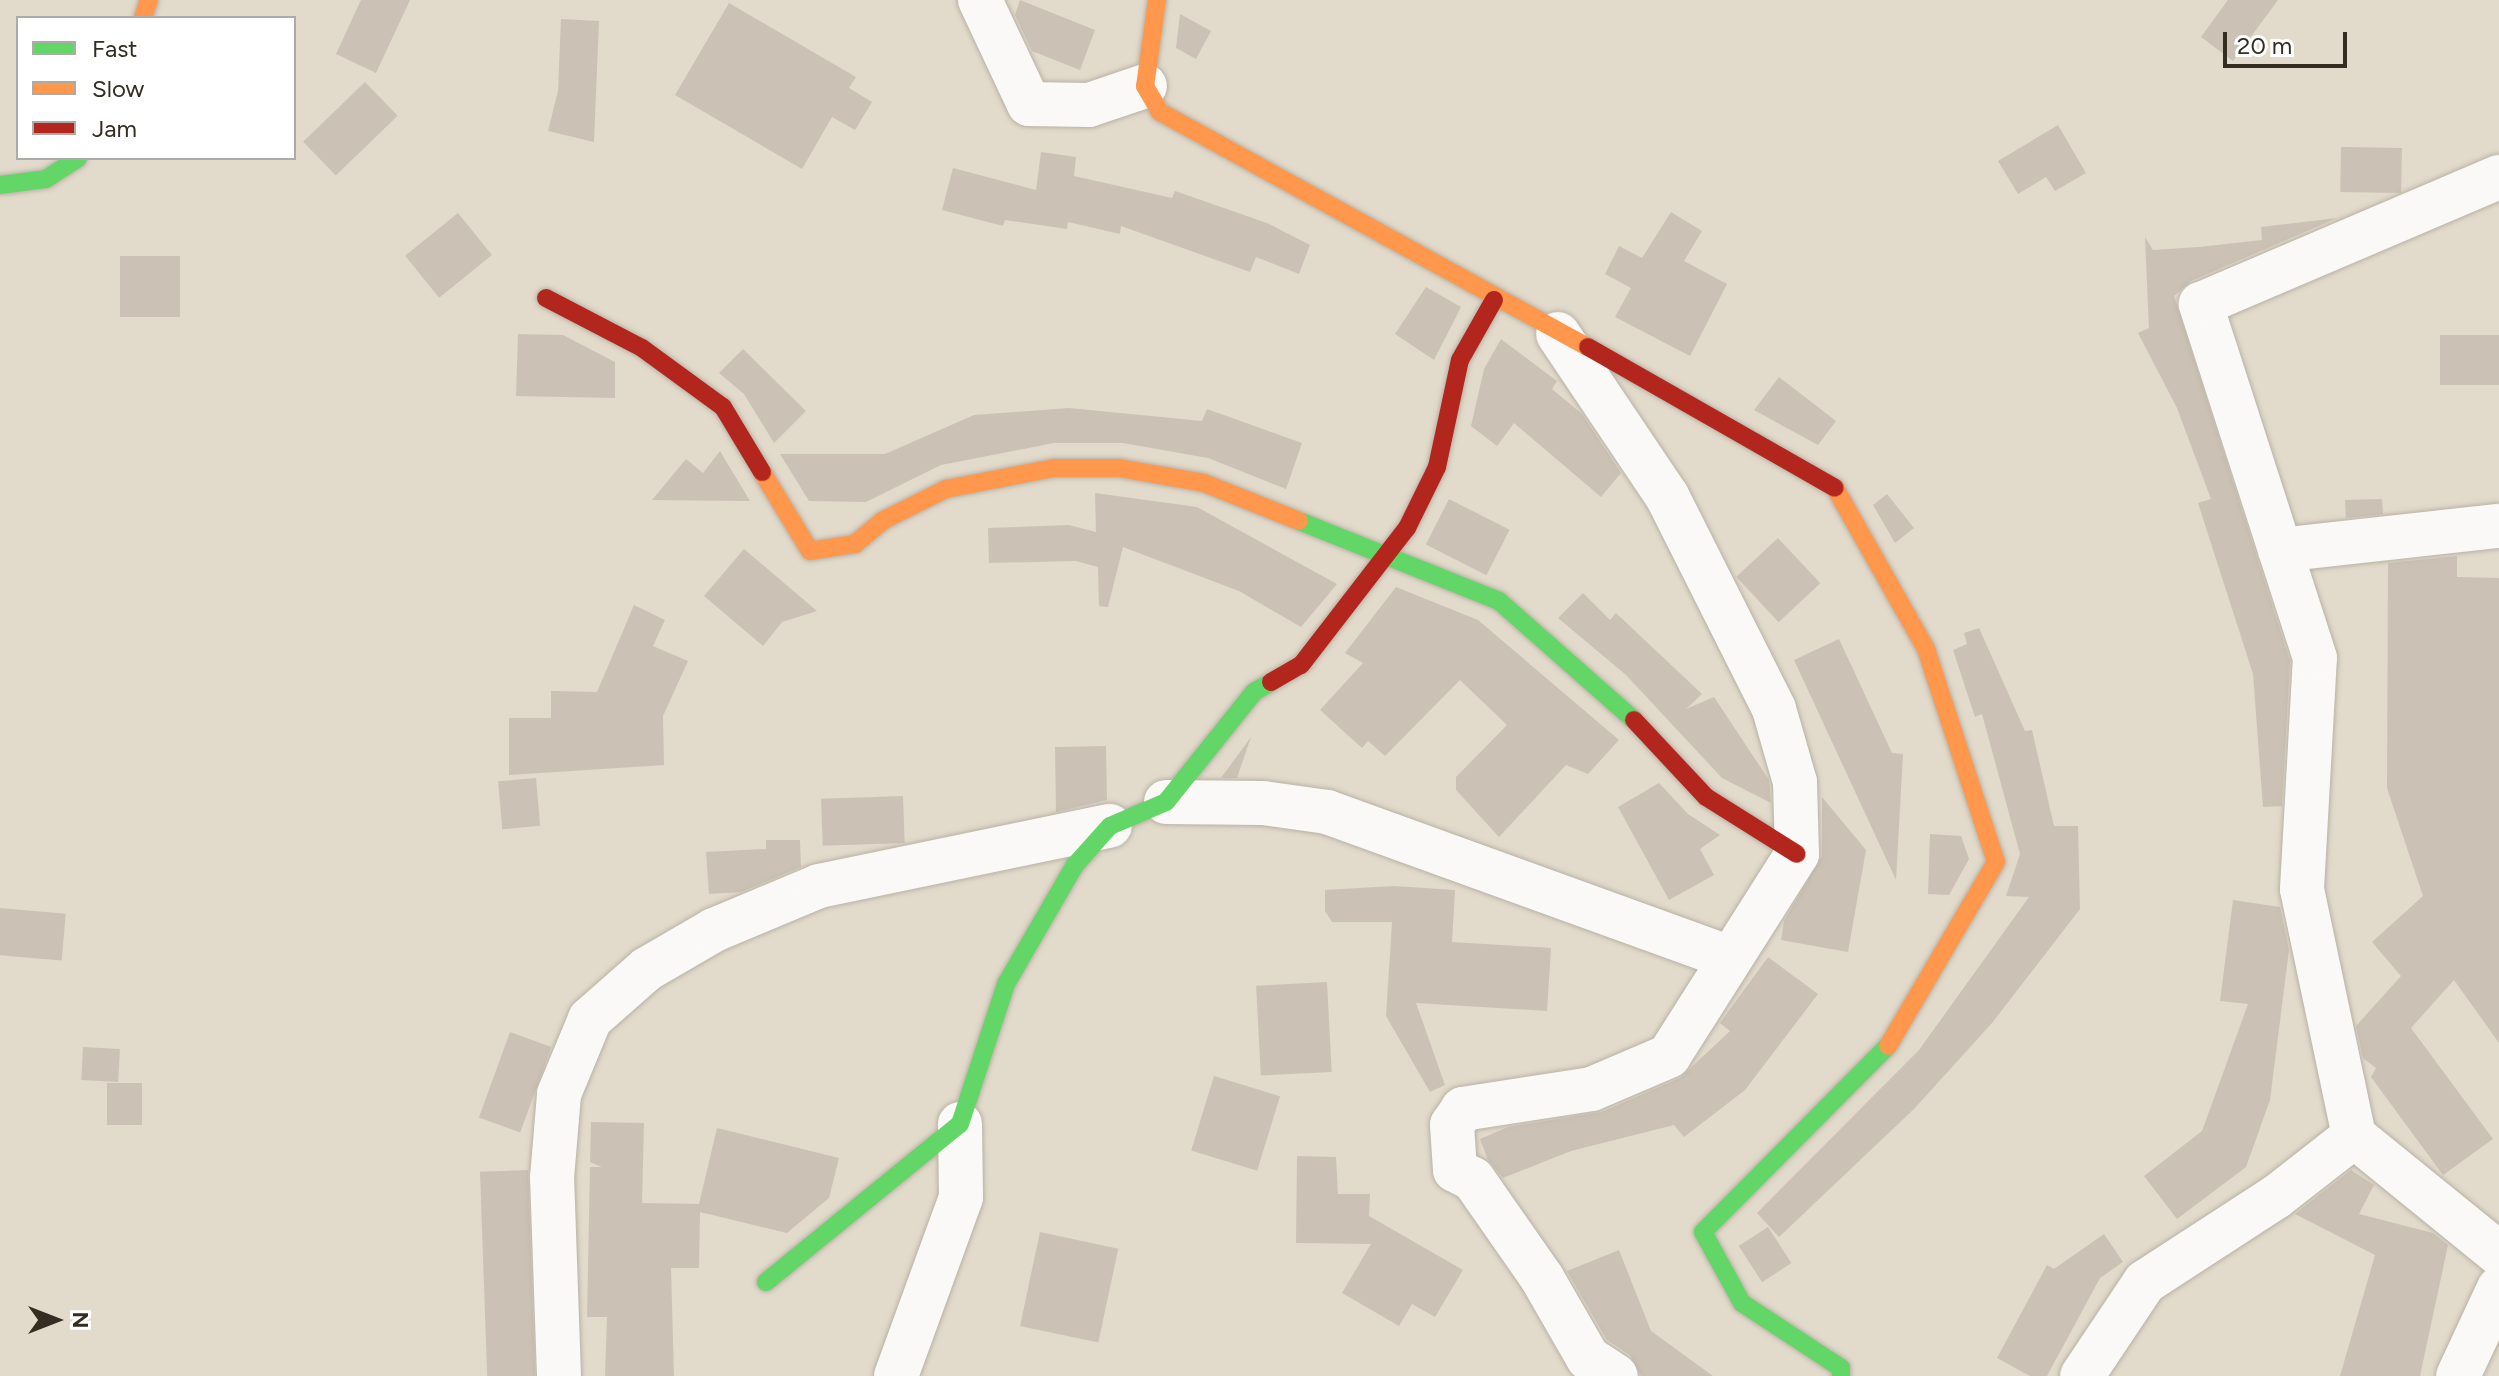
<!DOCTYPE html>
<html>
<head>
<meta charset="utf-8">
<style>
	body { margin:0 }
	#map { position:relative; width:2499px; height:1376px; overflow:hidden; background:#e2daca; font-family:Figtree,sans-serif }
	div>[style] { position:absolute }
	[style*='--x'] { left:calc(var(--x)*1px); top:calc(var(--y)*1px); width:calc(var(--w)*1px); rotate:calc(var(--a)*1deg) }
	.building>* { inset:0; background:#cbc2b5; transform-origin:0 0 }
	.roads { filter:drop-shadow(0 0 2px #b8b2a6) drop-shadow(0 0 2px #b8b2a6) }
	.street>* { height:44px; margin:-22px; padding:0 22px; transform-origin:22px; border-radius:22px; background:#fbf9f7 }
	.fast>* { height:18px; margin:-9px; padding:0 9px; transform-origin:9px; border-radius:9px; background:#63d668 }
	.slow>* { height:18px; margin:-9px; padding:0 9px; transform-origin:9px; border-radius:9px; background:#ff974d }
	.jam>* { height:18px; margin:-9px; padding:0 9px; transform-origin:9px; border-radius:9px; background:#b3261e }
	span { translate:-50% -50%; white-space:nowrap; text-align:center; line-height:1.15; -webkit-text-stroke:6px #fff; paint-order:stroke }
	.legend { position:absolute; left:16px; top:16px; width:280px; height:144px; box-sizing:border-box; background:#fff; border:2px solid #adaba7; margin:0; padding:10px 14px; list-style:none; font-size:24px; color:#332d22 }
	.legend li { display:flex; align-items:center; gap:16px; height:40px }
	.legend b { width:40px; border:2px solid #adaba7 }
	.north { position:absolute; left:16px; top:1280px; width:80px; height:80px; -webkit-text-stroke:6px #fff; paint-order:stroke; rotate:90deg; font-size:22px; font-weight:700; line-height:32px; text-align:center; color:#332d22 }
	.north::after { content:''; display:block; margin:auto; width:28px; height:36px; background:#332d22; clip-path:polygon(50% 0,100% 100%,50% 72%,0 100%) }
	.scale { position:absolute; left:2223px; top:32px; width:124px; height:36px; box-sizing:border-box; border:4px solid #332d22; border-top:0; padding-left:10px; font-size:24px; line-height:28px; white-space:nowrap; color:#332d22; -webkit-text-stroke:6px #fff; paint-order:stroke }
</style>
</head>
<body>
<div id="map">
	<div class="building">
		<i style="clip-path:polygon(361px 0,410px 0,376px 73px,336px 54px)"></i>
		<i style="clip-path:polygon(1020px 0,1095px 30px,1080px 70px,1032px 51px,1015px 15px)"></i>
		<i style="clip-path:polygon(2228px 0,2278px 0,2233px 61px,2201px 37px)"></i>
		<i style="clip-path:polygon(729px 3px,856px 77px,849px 88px,872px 102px,855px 130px,832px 117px,802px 169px,675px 95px)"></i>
		<i style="clip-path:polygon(1180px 14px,1211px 31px,1196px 59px,1176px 48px)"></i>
		<i style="clip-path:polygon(561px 19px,599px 21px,594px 142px,548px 131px,558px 91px)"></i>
		<i style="left:365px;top:82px;width:47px;height:86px;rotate:46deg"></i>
		<i style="clip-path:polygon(2058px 125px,2086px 173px,2055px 191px,2046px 177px,2018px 194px,1998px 161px)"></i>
		<i style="left:2341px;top:147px;width:61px;height:45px;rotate:1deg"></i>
		<i style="clip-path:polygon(1041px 152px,1076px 157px,1074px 176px,1172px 198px,1175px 191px,1267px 223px,1310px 245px,1299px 274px,1256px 257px,1250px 272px,1121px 226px,1120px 234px,1068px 222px,1067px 229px,1005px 220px,1003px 226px,942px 210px,953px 168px,1036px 190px)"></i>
		<i style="clip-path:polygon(1671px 212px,1702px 231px,1684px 261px,1727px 284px,1690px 356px,1615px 317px,1631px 288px,1605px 274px,1619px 246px,1642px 258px)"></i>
		<i style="left:458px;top:213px;width:54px;height:68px;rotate:51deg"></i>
		<i style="clip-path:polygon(2337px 218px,2191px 281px,2174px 296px,2290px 661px,2282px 806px,2263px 807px,2253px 674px,2198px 503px,2211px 499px,2177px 408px,2138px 333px,2149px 328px,2145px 237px,2153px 250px,2199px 247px,2262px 240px,2261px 227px)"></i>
		<i style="left:120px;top:256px;width:60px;height:61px"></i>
		<i style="clip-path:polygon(1426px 287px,1461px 307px,1434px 360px,1395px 334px)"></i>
		<i style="clip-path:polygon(518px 334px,563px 335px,615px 362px,615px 398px,516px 396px)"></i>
		<i style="left:2499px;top:335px;width:50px;height:59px;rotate:90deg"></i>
		<i style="clip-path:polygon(1501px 339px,1557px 381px,1552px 389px,1582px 414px,1621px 473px,1601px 497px,1514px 423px,1497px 446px,1471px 426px,1484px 369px)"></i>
		<i style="clip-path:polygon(743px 349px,806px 411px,774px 443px,744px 394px,719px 373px)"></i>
		<i style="clip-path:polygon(1779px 377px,1836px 421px,1818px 445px,1754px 410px)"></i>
		<i style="clip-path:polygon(1069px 408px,1202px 421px,1207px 409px,1302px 443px,1286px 489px,1208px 458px,1123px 443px,1054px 443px,941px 465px,866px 502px,809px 501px,780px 454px,885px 454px,974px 415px)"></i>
		<i style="clip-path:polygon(720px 451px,750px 501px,652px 500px,686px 459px,703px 473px)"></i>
		<i style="clip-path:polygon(1095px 493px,1197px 507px,1337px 584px,1301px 627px,1239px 591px,1123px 547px,1108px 607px,1099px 606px,1098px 567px,1076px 561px,989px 563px,988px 528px,1069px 525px,1096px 532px)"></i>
		<i style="clip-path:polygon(1887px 494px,1914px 528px,1895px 543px,1873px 505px)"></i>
		<i style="left:1449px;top:499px;width:68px;height:51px;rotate:27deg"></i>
		<i style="clip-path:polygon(2382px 499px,2383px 514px,2346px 518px,2345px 500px)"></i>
		<i style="left:1778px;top:538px;width:62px;height:57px;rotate:47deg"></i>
		<i style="clip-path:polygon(744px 549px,817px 611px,782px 622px,763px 646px,704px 596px)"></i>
		<i style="clip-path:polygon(2457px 556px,2457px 577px,2499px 578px,2499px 1043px,2454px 980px,2411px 1028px,2493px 1139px,2443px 1175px,2371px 1077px,2376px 1068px,2363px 1058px,2356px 1026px,2401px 976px,2372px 942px,2423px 896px,2387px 788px,2388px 563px)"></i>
		<i style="clip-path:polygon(1396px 587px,1478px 620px,1619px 740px,1588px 774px,1566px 765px,1499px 837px,1456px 790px,1456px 777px,1507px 725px,1460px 680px,1385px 756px,1368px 741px,1362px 748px,1320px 710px,1363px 663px,1345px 653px)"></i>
		<i style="clip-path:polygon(1583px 593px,1610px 620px,1616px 613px,1702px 694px,1686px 709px,1714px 697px,1769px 780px,1771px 803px,1722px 778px,1626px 675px,1558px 618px)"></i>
		<i style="clip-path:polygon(634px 605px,665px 620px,653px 646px,688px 661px,663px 716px,664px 765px,509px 775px,509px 718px,551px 718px,551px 691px,597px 692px)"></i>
		<i style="clip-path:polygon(1979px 628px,2025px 731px,2032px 730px,2054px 826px,2078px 826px,2080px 909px,1992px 1023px,1914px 1109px,1779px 1237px,1757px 1213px,1919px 1050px,2029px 897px,2006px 896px,2020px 854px,1982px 714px,1975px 717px,1953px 650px,1967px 644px,1964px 633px)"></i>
		<i style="clip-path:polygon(1839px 639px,1892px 753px,1903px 754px,1896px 880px,1794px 660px)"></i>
		<i style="clip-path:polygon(1251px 737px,1237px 778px,1221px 778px)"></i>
		<i style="clip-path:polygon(1106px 746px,1107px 800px,1056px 812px,1055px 747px)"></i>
		<i style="left:536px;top:778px;width:48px;height:38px;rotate:85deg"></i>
		<i style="clip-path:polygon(1659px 783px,1688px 814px,1720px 835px,1700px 849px,1714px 875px,1669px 900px,1618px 807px)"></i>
		<i style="left:903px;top:796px;width:47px;height:82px;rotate:88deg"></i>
		<i style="clip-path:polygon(1822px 797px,1866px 850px,1848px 952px,1781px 940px,1784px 921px,1822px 856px)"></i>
		<i style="clip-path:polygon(1930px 834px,1961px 836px,1969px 859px,1949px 895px,1928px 894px)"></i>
		<i style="clip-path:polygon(766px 840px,800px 840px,801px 867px,741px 892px,709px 894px,706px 852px,766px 849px)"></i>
		<i style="clip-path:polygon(1394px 886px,1455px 890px,1452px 942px,1551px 948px,1547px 1011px,1416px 1003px,1445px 1085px,1430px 1092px,1386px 1016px,1392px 922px,1332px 922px,1325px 911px,1325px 890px)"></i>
		<i style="clip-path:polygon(2233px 900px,2280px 907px,2289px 950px,2270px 1100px,2246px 1167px,2177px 1219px,2144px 1176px,2202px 1131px,2248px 1004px,2220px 1001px)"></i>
		<i style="left:0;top:908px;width:66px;height:47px;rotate:5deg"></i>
		<i style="clip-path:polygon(1768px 957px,1818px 994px,1745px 1090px,1684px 1137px,1674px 1125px,1571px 1151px,1503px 1178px,1488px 1160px,1480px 1139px,1508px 1127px,1602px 1112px,1680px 1078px,1730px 1031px,1720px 1023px)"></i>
		<i style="left:1327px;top:982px;width:90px;height:71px;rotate:87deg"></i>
		<i style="left:510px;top:1032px;width:44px;height:91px;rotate:20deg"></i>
		<i style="left:83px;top:1047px;width:37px;height:33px;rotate:3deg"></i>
		<i style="left:1214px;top:1076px;width:69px;height:78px;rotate:17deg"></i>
		<i style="left:107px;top:1083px;width:35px;height:42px"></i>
		<i style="clip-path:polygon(591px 1122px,644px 1123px,642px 1203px,699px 1204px,717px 1128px,839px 1158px,829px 1198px,787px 1233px,700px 1212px,699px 1268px,671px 1268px,674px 1376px,605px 1376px,607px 1317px,587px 1317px,590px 1167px,602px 1167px,590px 1162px)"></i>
		<i style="clip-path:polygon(1297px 1156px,1336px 1157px,1338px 1194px,1370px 1194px,1369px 1216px,1463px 1270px,1435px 1317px,1412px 1304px,1399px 1326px,1342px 1293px,1371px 1244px,1296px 1243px)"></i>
		<i style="left:528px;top:1170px;width:206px;height:48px;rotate:88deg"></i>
		<i style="clip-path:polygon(2351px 1170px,2374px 1185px,2359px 1214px,2433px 1233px,2448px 1245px,2420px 1376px,2340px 1376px,2375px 1255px,2295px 1214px)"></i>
		<i style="left:1768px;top:1227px;width:43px;height:35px;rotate:57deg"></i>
		<i style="left:1040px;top:1232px;width:80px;height:96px;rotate:12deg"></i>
		<i style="clip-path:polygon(2104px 1234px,2123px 1262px,2100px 1278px,2047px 1376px,2030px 1376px,1997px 1358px,2047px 1265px,2054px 1269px)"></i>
		<i style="clip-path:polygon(1619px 1250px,1651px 1331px,1713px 1376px,1641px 1376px,1630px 1355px,1607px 1340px,1567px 1271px)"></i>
	</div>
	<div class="roads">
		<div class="street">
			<i style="--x:980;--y:0;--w:115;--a:64.8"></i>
			<i style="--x:1029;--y:104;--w:60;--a:1"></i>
			<i style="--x:1089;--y:105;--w:59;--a:-18.7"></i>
			<i style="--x:1558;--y:334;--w:195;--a:56.1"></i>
			<i style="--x:1667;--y:496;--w:238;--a:63.3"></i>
			<i style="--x:1774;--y:709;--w:76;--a:74"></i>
			<i style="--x:1795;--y:782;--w:72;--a:88.4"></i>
			<i style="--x:1797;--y:854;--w:239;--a:122.4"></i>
			<i style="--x:1669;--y:1056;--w:84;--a:156.8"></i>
			<i style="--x:1592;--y:1089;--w:131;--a:171.2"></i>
			<i style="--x:1463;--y:1109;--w:19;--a:125"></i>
			<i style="--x:1452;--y:1125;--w:45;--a:86.2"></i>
			<i style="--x:1455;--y:1170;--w:20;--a:27"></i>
			<i style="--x:1473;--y:1179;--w:121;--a:55.1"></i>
			<i style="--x:1542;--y:1278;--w:92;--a:60.1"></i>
			<i style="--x:1588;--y:1358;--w:33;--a:33"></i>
			<i style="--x:2280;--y:550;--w:220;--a:-6.3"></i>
			<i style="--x:1166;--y:802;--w:97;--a:0.6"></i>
			<i style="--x:1263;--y:803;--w:65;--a:8"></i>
			<i style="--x:1327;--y:812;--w:425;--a:19.9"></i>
			<i style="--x:2354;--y:1136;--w:252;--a:-101.9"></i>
			<i style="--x:2302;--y:889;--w:231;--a:-86.8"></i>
			<i style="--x:2315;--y:658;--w:372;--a:-107.9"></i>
			<i style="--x:2201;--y:304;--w:324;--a:-23.1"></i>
			<i style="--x:559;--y:1376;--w:198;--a:-92"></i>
			<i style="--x:552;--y:1178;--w:84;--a:-85.2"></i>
			<i style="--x:559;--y:1094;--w:81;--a:-67.5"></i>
			<i style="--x:590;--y:1019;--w:76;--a:-41.3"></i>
			<i style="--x:647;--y:969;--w:78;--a:-30.2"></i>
			<i style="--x:714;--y:930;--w:114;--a:-22.7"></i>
			<i style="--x:819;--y:886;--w:297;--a:-11.7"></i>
			<i style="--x:896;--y:1376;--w:190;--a:-70"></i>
			<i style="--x:961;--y:1197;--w:73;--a:-90.8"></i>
			<i style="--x:2082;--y:1376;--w:113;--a:-56.2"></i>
			<i style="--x:2145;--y:1282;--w:156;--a:-33"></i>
			<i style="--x:2276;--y:1197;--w:99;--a:-38"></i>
			<i style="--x:2354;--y:1136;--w:187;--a:39.1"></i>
			<i style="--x:2458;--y:1376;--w:97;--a:-65"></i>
		</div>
		<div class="fast">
			<i style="--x:0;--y:185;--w:46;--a:-7.4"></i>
			<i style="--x:46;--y:179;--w:38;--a:-33"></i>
			<i style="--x:1299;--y:521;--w:215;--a:21.8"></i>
			<i style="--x:1499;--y:601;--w:180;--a:41.4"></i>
			<i style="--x:766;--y:1282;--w:250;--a:-39.2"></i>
			<i style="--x:960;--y:1124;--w:147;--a:-71.8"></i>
			<i style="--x:1006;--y:984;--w:138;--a:-59.9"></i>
			<i style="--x:1075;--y:865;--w:52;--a:-48.1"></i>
			<i style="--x:1110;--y:826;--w:61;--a:-23.2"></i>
			<i style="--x:1166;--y:802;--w:141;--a:-51.3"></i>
			<i style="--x:1254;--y:692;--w:20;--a:-30"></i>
			<i style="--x:1841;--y:1376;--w:8;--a:-90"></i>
			<i style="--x:1841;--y:1368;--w:118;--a:-146.7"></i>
			<i style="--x:1742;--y:1303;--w:81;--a:-118.8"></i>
			<i style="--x:1703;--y:1232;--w:262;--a:-45.2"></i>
		</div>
		<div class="slow">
			<i style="--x:1157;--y:0;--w:87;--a:97.9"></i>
			<i style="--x:1145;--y:86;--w:30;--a:60"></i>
			<i style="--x:1160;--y:112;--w:488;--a:28.8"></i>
			<i style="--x:143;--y:18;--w:19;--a:-72"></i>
			<i style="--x:762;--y:472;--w:92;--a:58.7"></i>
			<i style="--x:810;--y:551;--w:46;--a:-8.8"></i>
			<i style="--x:855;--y:544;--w:35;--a:-40"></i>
			<i style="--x:882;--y:521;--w:72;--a:-26.6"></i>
			<i style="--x:946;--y:489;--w:110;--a:-11"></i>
			<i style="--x:1054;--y:468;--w:65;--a:0"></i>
			<i style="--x:1119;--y:468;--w:86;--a:10"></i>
			<i style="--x:1204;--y:483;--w:102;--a:21.8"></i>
			<i style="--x:1835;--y:488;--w:185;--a:60.5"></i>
			<i style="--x:1926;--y:649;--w:224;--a:71.8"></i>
			<i style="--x:1996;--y:862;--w:213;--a:120.4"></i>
		</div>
		<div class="jam">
			<i style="--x:546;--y:298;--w:108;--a:27.5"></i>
			<i style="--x:642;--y:348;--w:100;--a:36.1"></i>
			<i style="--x:723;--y:407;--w:76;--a:59"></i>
			<i style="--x:1588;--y:347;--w:284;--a:29.7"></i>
			<i style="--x:1271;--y:682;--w:34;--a:-30"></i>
			<i style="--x:1301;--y:665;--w:173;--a:-52.3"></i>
			<i style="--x:1407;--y:528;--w:68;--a:-63.8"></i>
			<i style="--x:1437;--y:467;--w:109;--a:-77.9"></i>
			<i style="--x:1460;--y:360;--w:69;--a:-60.5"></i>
			<i style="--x:1634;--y:720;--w:105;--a:46.9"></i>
			<i style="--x:1706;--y:797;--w:107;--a:32.1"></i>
		</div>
	</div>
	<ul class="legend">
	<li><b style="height:10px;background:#63d668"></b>Fast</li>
	<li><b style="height:10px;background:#ff974d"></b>Slow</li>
	<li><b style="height:10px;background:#b3261e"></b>Jam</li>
	</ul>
	<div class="north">N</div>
	<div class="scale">20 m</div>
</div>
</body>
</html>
